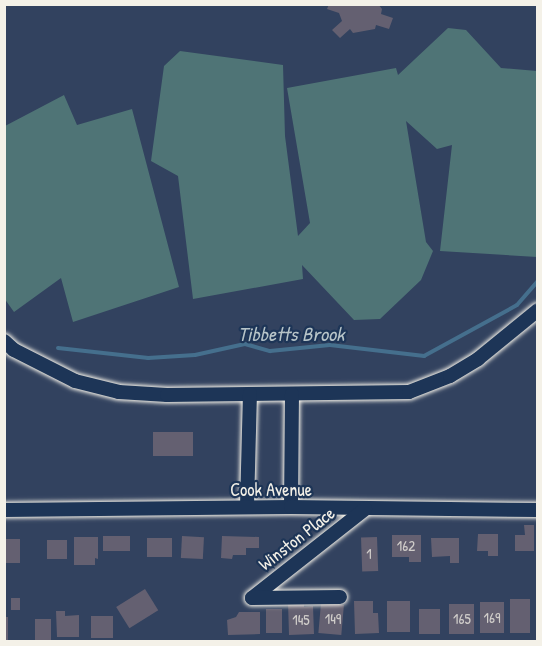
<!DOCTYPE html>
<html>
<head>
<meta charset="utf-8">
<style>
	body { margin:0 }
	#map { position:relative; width:542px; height:646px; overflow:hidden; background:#32425f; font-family:"Patrick Hand",sans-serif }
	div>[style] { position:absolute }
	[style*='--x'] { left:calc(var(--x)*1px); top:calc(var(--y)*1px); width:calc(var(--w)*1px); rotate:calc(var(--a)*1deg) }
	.green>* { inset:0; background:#4f7476 }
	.stream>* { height:4px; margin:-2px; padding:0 2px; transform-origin:2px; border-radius:2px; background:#456f8d }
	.building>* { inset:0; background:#646071; transform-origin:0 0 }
	.roads { filter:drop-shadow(0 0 2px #f4f1e8) drop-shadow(0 0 2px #f4f1e8) }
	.minor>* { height:14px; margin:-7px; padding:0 7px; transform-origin:7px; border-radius:7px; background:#1d3557 }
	span { translate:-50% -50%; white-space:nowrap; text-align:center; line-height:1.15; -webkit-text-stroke:4.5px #1d3557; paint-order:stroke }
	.number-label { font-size:15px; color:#d0cdca }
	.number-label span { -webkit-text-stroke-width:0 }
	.street-label { font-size:18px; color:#f4f1e8 }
	.water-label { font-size:20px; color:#b7c4c8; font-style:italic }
	.frame { position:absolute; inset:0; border:6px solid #f4f1e8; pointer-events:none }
</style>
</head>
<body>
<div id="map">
	<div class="green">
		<i style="clip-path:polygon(448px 28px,466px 30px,501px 68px,537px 71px,537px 257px,440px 251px,452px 145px,437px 149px,406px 121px,426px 242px,433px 251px,421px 280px,380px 319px,354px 320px,302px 265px,303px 279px,193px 299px,178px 176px,151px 161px,164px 66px,180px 51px,283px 65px,285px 136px,298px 236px,310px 223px,287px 88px,396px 68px,398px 75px)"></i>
		<i style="clip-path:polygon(64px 95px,77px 125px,132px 109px,179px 287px,73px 322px,61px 278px,14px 312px,4px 298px,5px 126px)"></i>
	</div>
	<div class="stream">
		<i style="--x:58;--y:348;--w:91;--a:6.3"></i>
		<i style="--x:148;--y:358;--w:47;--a:-3.7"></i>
		<i style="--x:195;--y:355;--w:51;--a:-12.4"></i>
		<i style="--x:245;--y:344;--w:26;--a:16"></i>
		<i style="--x:270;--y:351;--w:60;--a:-5.7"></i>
		<i style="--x:330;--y:345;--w:95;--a:6.7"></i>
		<i style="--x:424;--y:356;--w:106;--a:-28.7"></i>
		<i style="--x:517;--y:305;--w:32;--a:-49"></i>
	</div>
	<div class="building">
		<i style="clip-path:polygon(329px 4px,378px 4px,382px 9px,381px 14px,393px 18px,389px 29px,376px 25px,375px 29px,353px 33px,350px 29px,340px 38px,332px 30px,342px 21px,339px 13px,327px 9px)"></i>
		<i style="left:153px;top:432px;width:40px;height:24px"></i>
		<i style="clip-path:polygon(524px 525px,534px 525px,534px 551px,515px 551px,515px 535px,525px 535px)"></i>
		<i style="clip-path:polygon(478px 534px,498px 534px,498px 556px,488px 556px,488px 551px,477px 551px)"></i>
		<i style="clip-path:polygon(392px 535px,421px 535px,421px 562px,409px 562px,409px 557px,392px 557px)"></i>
		<i style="left:103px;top:536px;width:27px;height:15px"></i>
		<i style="left:182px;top:536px;width:22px;height:22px;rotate:3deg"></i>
		<i style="clip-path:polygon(222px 536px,259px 537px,259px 548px,246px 548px,246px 555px,233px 555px,232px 559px,221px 558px)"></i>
		<i style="clip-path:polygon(74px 537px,98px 537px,98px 559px,95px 558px,95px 565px,74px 565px)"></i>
		<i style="left:377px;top:537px;width:34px;height:16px;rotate:88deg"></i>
		<i style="left:147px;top:538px;width:25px;height:19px"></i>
		<i style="clip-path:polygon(431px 538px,459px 538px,459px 563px,450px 563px,450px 556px,432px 557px)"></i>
		<i style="left:20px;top:539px;width:24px;height:16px;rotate:90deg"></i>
		<i style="left:47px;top:540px;width:20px;height:19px"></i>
		<i style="left:145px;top:589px;width:25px;height:34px;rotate:58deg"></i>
		<i style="left:11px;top:598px;width:9px;height:12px"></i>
		<i style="left:510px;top:599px;width:20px;height:34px"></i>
		<i style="clip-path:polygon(304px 601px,304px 607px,313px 606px,314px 634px,289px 635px,288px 602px)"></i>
		<i style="clip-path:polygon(354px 601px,373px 601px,373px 613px,378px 613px,379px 633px,355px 634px)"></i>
		<i style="left:387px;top:601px;width:23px;height:31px"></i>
		<i style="left:480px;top:602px;width:24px;height:31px"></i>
		<i style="left:321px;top:603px;width:23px;height:30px;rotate:5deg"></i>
		<i style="left:449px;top:604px;width:25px;height:30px"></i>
		<i style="left:266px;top:609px;width:16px;height:24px"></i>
		<i style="left:419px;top:609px;width:21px;height:25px"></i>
		<i style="clip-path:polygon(56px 611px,65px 611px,65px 616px,79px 615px,79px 637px,57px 637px)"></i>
		<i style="clip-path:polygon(239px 612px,260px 612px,260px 634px,228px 635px,227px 620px,236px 617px)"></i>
		<i style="left:91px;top:616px;width:22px;height:22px"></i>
		<i style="left:4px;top:617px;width:4px;height:25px"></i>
		<i style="left:35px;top:619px;width:16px;height:23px"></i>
	</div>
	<div class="roads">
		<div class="minor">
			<i style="--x:4;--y:341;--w:13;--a:42"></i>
			<i style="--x:14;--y:350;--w:68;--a:26.9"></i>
			<i style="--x:75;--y:381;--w:45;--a:14"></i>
			<i style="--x:119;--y:392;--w:48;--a:3.6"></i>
			<i style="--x:167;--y:395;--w:242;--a:-0.7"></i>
			<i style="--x:409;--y:392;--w:44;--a:-21.3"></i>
			<i style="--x:450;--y:376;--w:33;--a:-31"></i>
			<i style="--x:478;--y:359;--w:77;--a:-39.2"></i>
			<i style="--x:247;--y:507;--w:113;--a:-88.5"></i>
			<i style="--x:291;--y:507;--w:113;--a:-89.5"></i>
			<i style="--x:4;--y:510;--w:287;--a:-0.6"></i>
			<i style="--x:291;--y:507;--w:247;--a:0.7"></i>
			<i style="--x:252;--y:598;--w:144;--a:-38.2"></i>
			<i style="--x:252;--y:598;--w:88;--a:-0.7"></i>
		</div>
	</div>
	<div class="number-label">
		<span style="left:406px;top:546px">162</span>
		<span style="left:369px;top:554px">1</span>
		<span style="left:492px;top:618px">169</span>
		<span style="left:333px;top:619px">149</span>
		<span style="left:462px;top:619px">165</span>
		<span style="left:301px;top:620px">145</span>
	</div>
	<div class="street-label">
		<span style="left:271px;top:490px">Cook Avenue</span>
		<span style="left:297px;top:539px;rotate:-38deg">Winston Place</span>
	</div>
	<div class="water-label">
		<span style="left:291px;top:333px">Tibbetts Brook</span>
	</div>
	<div class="frame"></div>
</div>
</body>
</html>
